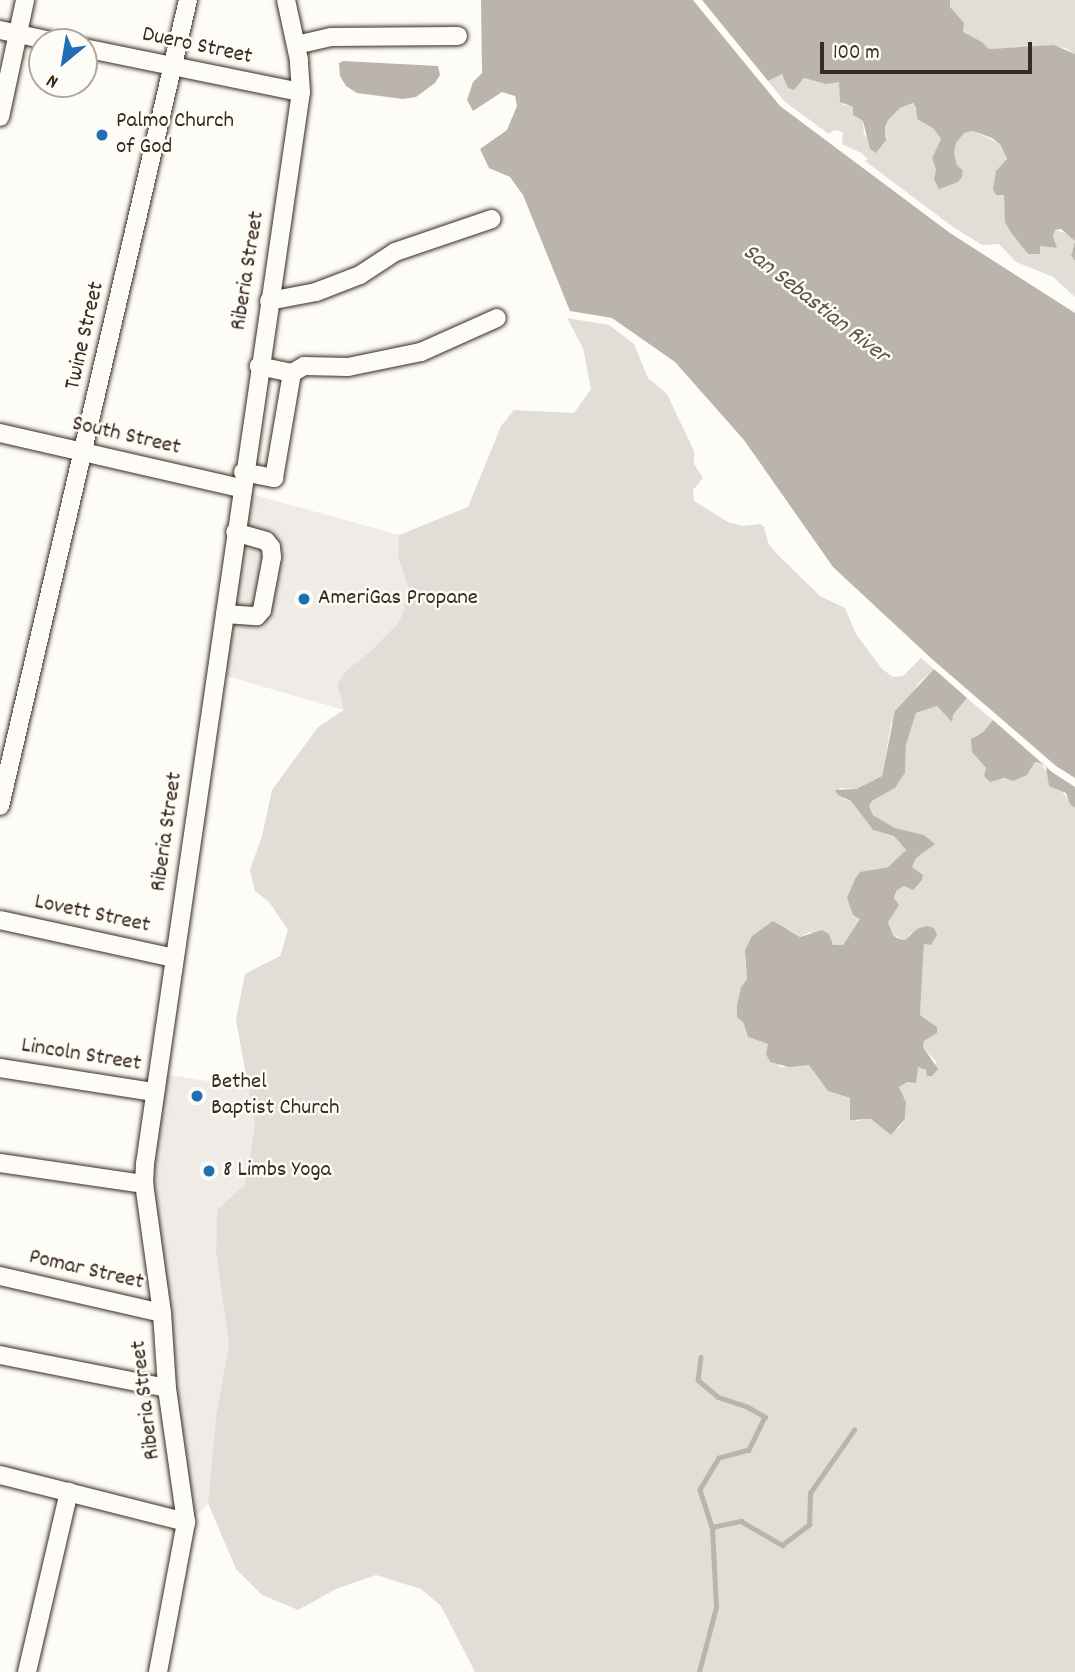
<!DOCTYPE html>
<html>
<head>
<meta charset="utf-8">
<style>
	body { margin:0 }
	#map { position:relative; width:1075px; height:1672px; overflow:hidden; background:#fdfcf7; font-family:Dekko,sans-serif }
	div>[style] { position:absolute }
	[style*='--x'] { left:calc(var(--x)*1px); top:calc(var(--y)*1px); width:calc(var(--w)*1px); rotate:calc(var(--a)*1deg) }
	.built>* { inset:0; background:#efece7 }
	.green>* { inset:0; background:#e1ded7 }
	.water>* { inset:0; background:#bbb4ad }
	.stream>* { height:4.5px; margin:-2.25px; padding:0 2.25px; transform-origin:2.25px; border-radius:2.25px; background:#bbb4ad }
	.roads { filter:drop-shadow(0 0 2px #3b2a1e) drop-shadow(0 0 2px #3b2a1e) }
	.minor>* { height:18px; margin:-9px; padding:0 9px; transform-origin:9px; border-radius:9px; background:#fdfcf7 }
	.dots>* { width:19px; height:19px; translate:-50% -50%; box-sizing:border-box; border:4px solid #fdfcf7; border-radius:50% }
	span { translate:-50% -50%; white-space:nowrap; text-align:center; line-height:1.15; -webkit-text-stroke:5px #fdfcf7; paint-order:stroke }
	.street-label { font-size:23px; color:#3b2a1e }
	.poi-label { font-size:23px; color:#3b2a1e }
	.left { translate:0 -50%; text-align:left }
	.water-label { font-size:24px; color:#615349; font-style:italic }
	.north { position:absolute; left:28px; top:28px; width:70px; height:70px; box-sizing:border-box; background:#fdfcf7; border:2px solid #afa8a0; border-radius:50%; rotate:210deg; font-size:19px; font-weight:700; line-height:28px; text-align:center; color:#3b2a1e }
	.north::after { content:''; display:block; margin:auto; width:24px; height:32px; background:#1f6fb2; clip-path:polygon(50% 0,100% 100%,50% 72%,0 100%) }
	.scale { position:absolute; left:820px; top:42px; width:212px; height:32px; box-sizing:border-box; border:4px solid #3b2a1e; border-top:0; padding-left:9px; font-size:21px; line-height:24px; white-space:nowrap; color:#3b2a1e; -webkit-text-stroke:5px #fdfcf7; paint-order:stroke }
</style>
</head>
<body>
<div id="map">
	<div class="built">
		<i style="clip-path:polygon(248px 493px,399px 535px,398px 556px,410px 593px,399px 622px,371px 651px,348px 669px,344px 710px,223px 675px)"></i>
		<i style="clip-path:polygon(164px 1074px,249px 1088px,255px 1124px,245px 1184px,217px 1210px,216px 1253px,229px 1343px,216px 1415px,208px 1503px,194px 1519px,175px 1388px,171px 1307px,152px 1184px)"></i>
	</div>
	<div class="green">
		<i style="clip-path:polygon(950px 0,1075px 0,1075px 54px,1066px 48px,1045px 46px,988px 49px,982px 42px,962px 32px,950px 6px)"></i>
		<i style="clip-path:polygon(782px 74px,787px 81px,797px 86px,804px 78px,839px 82px,843px 105px,854px 107px,857px 118px,863px 121px,864px 134px,878px 149px,887px 137px,885px 127px,888px 120px,900px 108px,912px 103px,917px 107px,917px 119px,934px 129px,941px 139px,932px 158px,936px 170px,957px 165px,954px 153px,956px 143px,964px 133px,973px 131px,999px 143px,1007px 159px,1003px 166px,1005px 215px,1012px 234px,1028px 254px,1039px 246px,1057px 248px,1053px 236px,1055px 230px,1071px 235px,1075px 241px,1071px 256px,1075px 261px,1075px 297px,1053px 277px,1016px 262px,999px 244px,982px 245px,953px 227px,865px 161px,868px 159px,861px 153px,842px 144px,843px 132px,834px 130px,829px 134px,785px 102px,768px 81px)"></i>
		<i style="clip-path:polygon(567px 318px,609px 325px,634px 344px,648px 378px,667px 394px,694px 451px,694px 464px,703px 478px,693px 490px,694px 501px,728px 522px,742px 526px,761px 524px,764px 527px,769px 545px,778px 555px,820px 596px,845px 608px,856px 634px,882px 669px,893px 677px,903px 676px,921px 658px,934px 669px,919px 683px,891px 724px,882px 776px,856px 789px,839px 788px,844px 799px,851px 801px,873px 830px,894px 836px,906px 850px,888px 867px,875px 869px,855px 879px,852px 887px,860px 919px,843px 945px,833px 945px,810px 932px,800px 937px,788px 929px,745px 958px,747px 979px,741px 987px,737px 1005px,748px 1037px,768px 1044px,780px 1067px,809px 1064px,828px 1091px,850px 1098px,856px 1121px,871px 1119px,898px 1129px,905px 1119px,906px 1102px,899px 1087px,916px 1074px,918px 1067px,926px 1070px,937px 1063px,923px 1047px,924px 1041px,937px 1033px,937px 1027px,920px 1015px,924px 943px,911px 933px,905px 940px,893px 935px,888px 922px,897px 890px,923px 875px,911px 867px,924px 835px,895px 828px,873px 815px,869px 806px,872px 801px,895px 788px,905px 773px,906px 745px,916px 713px,937px 706px,953px 715px,967px 698px,993px 720px,983px 732px,974px 736px,977px 757px,986px 768px,999px 780px,1027px 775px,1035px 762px,1040px 763px,1075px 808px,1075px 1672px,475px 1672px,441px 1606px,421px 1589px,376px 1575px,336px 1589px,298px 1610px,262px 1595px,236px 1569px,208px 1503px,216px 1415px,229px 1344px,216px 1253px,217px 1210px,245px 1184px,255px 1125px,236px 1020px,245px 974px,280px 956px,288px 930px,269px 902px,255px 891px,250px 870px,262px 836px,272px 790px,318px 727px,344px 710px,337px 684px,348px 669px,371px 651px,399px 622px,410px 593px,398px 556px,399px 535px,468px 507px,501px 426px,514px 410px,574px 413px,591px 389px,583px 348px)"></i>
	</div>
	<div class="water">
		<i style="clip-path:polygon(481px 0,693px 0,780px 106px,950px 233px,1075px 313px,1075px 778px,1056px 766px,933px 660px,833px 567px,744px 440px,675px 362px,612px 318px,570px 311px,523px 195px,510px 177px,489px 168px,480px 149px,507px 130px,517px 106px,515px 96px,502px 92px,473px 111px,467px 100px,473px 82px,482px 73px)"></i>
		<i style="clip-path:polygon(702px 0,950px 0,950px 7px,964px 23px,963px 32px,982px 42px,989px 49px,1054px 45px,1075px 54px,1075px 261px,1071px 256px,1075px 241px,1061px 229px,1055px 230px,1053px 236px,1057px 248px,1040px 246px,1040px 254px,1028px 254px,1012px 234px,1005px 222px,1004px 195px,996px 195px,993px 189px,996px 171px,1007px 159px,1000px 144px,992px 138px,973px 131px,964px 133px,956px 143px,954px 153px,957px 165px,963px 171px,962px 177px,958px 182px,939px 189px,934px 179px,936px 170px,932px 158px,941px 139px,934px 129px,917px 119px,916px 107px,913px 103px,900px 108px,888px 120px,885px 127px,886px 140px,876px 153px,870px 149px,863px 121px,853px 115px,853px 107px,840px 102px,839px 82px,826px 84px,804px 78px,794px 90px,788px 88px,782px 74px,768px 81px)"></i>
		<i style="clip-path:polygon(343px 61px,438px 66px,440px 75px,435px 83px,416px 97px,403px 99px,357px 93px,346px 86px,340px 76px,339px 63px)"></i>
		<i style="clip-path:polygon(934px 669px,967px 698px,953px 715px,952px 722px,937px 706px,916px 713px,906px 745px,905px 773px,895px 788px,872px 801px,869px 806px,873px 815px,895px 828px,924px 835px,935px 844px,916px 858px,912px 867px,923px 875px,922px 880px,913px 890px,904px 886px,897px 890px,894px 898px,899px 905px,888px 922px,893px 935px,897px 938px,905px 940px,917px 929px,927px 926px,934px 928px,937px 935px,931px 945px,924px 944px,920px 1015px,937px 1027px,937px 1033px,924px 1041px,923px 1047px,938px 1069px,932px 1076px,927px 1076px,926px 1070px,918px 1067px,916px 1083px,907px 1082px,899px 1087px,906px 1102px,905px 1119px,891px 1135px,871px 1119px,850px 1120px,850px 1098px,828px 1091px,809px 1065px,789px 1067px,770px 1062px,766px 1054px,768px 1044px,748px 1037px,743px 1022px,737px 1017px,737px 1005px,741px 987px,747px 979px,745px 950px,752px 936px,773px 921px,800px 937px,822px 930px,829px 934px,833px 945px,843px 945px,860px 919px,853px 915px,847px 898px,855px 879px,860px 872px,888px 867px,906px 850px,894px 836px,873px 830px,851px 801px,838px 795px,835px 790px,856px 789px,882px 776px,895px 711px)"></i>
		<i style="clip-path:polygon(993px 720px,1052px 772px,1075px 787px,1075px 808px,1070px 804px,1066px 793px,1049px 786px,1046px 767px,1040px 763px,1035px 762px,1027px 775px,1013px 781px,1005px 778px,990px 782px,984px 776px,986px 768px,972px 752px,971px 739px,983px 732px)"></i>
	</div>
	<div class="stream">
		<i style="--x:701;--y:1357;--w:23;--a:97"></i>
		<i style="--x:698;--y:1380;--w:26;--a:40"></i>
		<i style="--x:718;--y:1397;--w:32;--a:18"></i>
		<i style="--x:748;--y:1407;--w:20;--a:30"></i>
		<i style="--x:765;--y:1417;--w:37;--a:116"></i>
		<i style="--x:749;--y:1450;--w:31;--a:165"></i>
		<i style="--x:719;--y:1458;--w:37;--a:121"></i>
		<i style="--x:700;--y:1490;--w:39;--a:72"></i>
		<i style="--x:699;--y:1672;--w:67;--a:-75.3"></i>
		<i style="--x:716;--y:1607;--w:80;--a:-92.9"></i>
		<i style="--x:712;--y:1527;--w:30;--a:-12"></i>
		<i style="--x:741;--y:1521;--w:48;--a:30.3"></i>
		<i style="--x:782;--y:1545;--w:34;--a:-37"></i>
		<i style="--x:809;--y:1525;--w:32;--a:-88"></i>
		<i style="--x:810;--y:1493;--w:77;--a:-55.1"></i>
	</div>
	<div class="roads">
		<div class="minor">
			<i style="--x:0;--y:30;--w:57;--a:12.1"></i>
			<i style="--x:296;--y:45;--w:36;--a:-13"></i>
			<i style="--x:331;--y:37;--w:127;--a:-0.5"></i>
			<i style="--x:84;--y:48;--w:221;--a:11.5"></i>
			<i style="--x:0;--y:117;--w:120;--a:-77.9"></i>
			<i style="--x:269;--y:301;--w:48;--a:-10.8"></i>
			<i style="--x:316;--y:292;--w:47;--a:-21.1"></i>
			<i style="--x:360;--y:275;--w:42;--a:-33.3"></i>
			<i style="--x:395;--y:252;--w:102;--a:-18.8"></i>
			<i style="--x:292;--y:373;--w:14;--a:-30"></i>
			<i style="--x:304;--y:366;--w:44;--a:1.3"></i>
			<i style="--x:348;--y:367;--w:75;--a:-11.6"></i>
			<i style="--x:421;--y:352;--w:83;--a:-24.1"></i>
			<i style="--x:0;--y:433;--w:247;--a:12.9"></i>
			<i style="--x:243;--y:472;--w:32;--a:11"></i>
			<i style="--x:274;--y:478;--w:107;--a:-80.3"></i>
			<i style="--x:292;--y:373;--w:34;--a:-168"></i>
			<i style="--x:225;--y:614;--w:32;--a:4"></i>
			<i style="--x:257;--y:616;--w:8;--a:-50"></i>
			<i style="--x:262;--y:610;--w:54;--a:-79.3"></i>
			<i style="--x:272;--y:557;--w:10;--a:-96"></i>
			<i style="--x:271;--y:547;--w:8;--a:-130"></i>
			<i style="--x:266;--y:541;--w:32;--a:-164"></i>
			<i style="--x:0;--y:806;--w:828;--a:-76.87"></i>
			<i style="--x:0;--y:920;--w:178;--a:12.3"></i>
			<i style="--x:0;--y:1068;--w:156;--a:8.9"></i>
			<i style="--x:0;--y:1163;--w:146;--a:8.3"></i>
			<i style="--x:0;--y:1276;--w:166;--a:12.9"></i>
			<i style="--x:0;--y:1355;--w:170;--a:11.2"></i>
			<i style="--x:0;--y:1475;--w:192;--a:14.2"></i>
			<i style="--x:27;--y:1672;--w:185;--a:-76.9"></i>
			<i style="--x:158;--y:1672;--w:153;--a:-79.4"></i>
			<i style="--x:186;--y:1522;--w:135;--a:-98.1"></i>
			<i style="--x:167;--y:1388;--w:75;--a:-93.8"></i>
			<i style="--x:162;--y:1313;--w:130;--a:-97.9"></i>
			<i style="--x:144;--y:1184;--w:20;--a:-87"></i>
			<i style="--x:145;--y:1164;--w:1083;--a:-81.72"></i>
			<i style="--x:301;--y:92;--w:32;--a:-94"></i>
			<i style="--x:299;--y:60;--w:61;--a:-102.2"></i>
		</div>
	</div>
	<div class="dots">
		<i style="left:102px;top:135px;background:#1f6fb2"></i>
		<i style="left:304px;top:599px;background:#1f6fb2"></i>
		<i style="left:197px;top:1096px;background:#1f6fb2"></i>
		<i style="left:209px;top:1171px;background:#1f6fb2"></i>
	</div>
	<div class="street-label">
		<span style="left:197px;top:47px;rotate:12deg">Duero Street</span>
		<span style="left:249px;top:271px;rotate:-81deg">Riberia Street</span>
		<span style="left:86px;top:336px;rotate:-77deg">Twine Street</span>
		<span style="left:126px;top:437px;rotate:13deg">South Street</span>
		<span style="left:168px;top:832px;rotate:-82deg">Riberia Street</span>
		<span style="left:92px;top:915px;rotate:12deg">Lovett Street</span>
		<span style="left:81px;top:1056px;rotate:9deg">Lincoln Street</span>
		<span style="left:86px;top:1271px;rotate:13deg">Pomar Street</span>
		<span style="left:147px;top:1400px;rotate:-97deg">Riberia Street</span>
	</div>
	<div class="poi-label">
		<span class="left" style="left:116px;top:135px">Palmo Church<br>of God</span>
		<span class="left" style="left:318px;top:599px">AmeriGas Propane</span>
		<span class="left" style="left:211px;top:1096px">Bethel<br>Baptist Church</span>
		<span class="left" style="left:223px;top:1171px">8 Limbs Yoga</span>
	</div>
	<div class="water-label">
		<span style="left:815px;top:305px;rotate:38deg">San Sebastian River</span>
	</div>
	<div class="north">N</div>
	<div class="scale">100 m</div>
</div>
</body>
</html>
